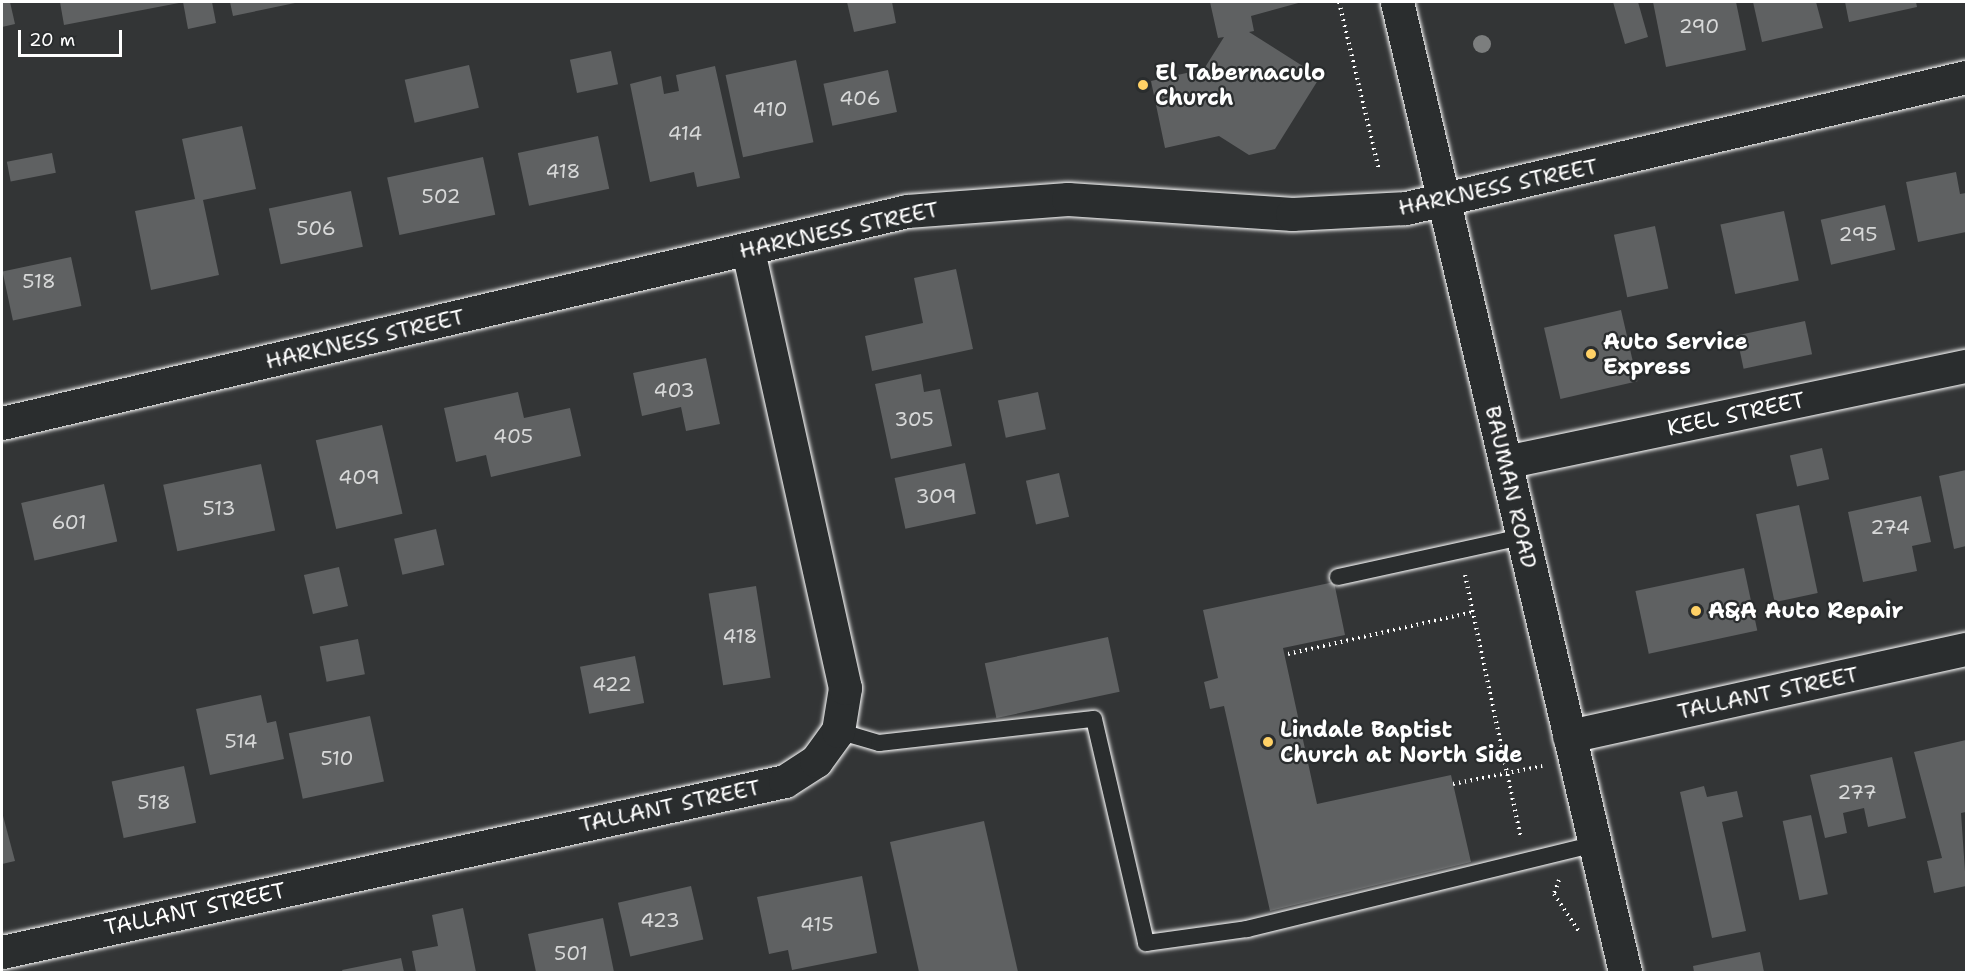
<!DOCTYPE html>
<html>
<head>
<meta charset="utf-8">
<style>
	body { margin:0 }
	#map { position:relative; width:1968px; height:974px; overflow:hidden; background:#333536; font-family:"Shantell Sans",sans-serif }
	div>[style] { position:absolute }
	[style*='--x'] { left:calc(var(--x)*1px); top:calc(var(--y)*1px); width:calc(var(--w)*1px); rotate:calc(var(--a)*1deg) }
	.building>* { inset:0; background:#5f6162; transform-origin:0 0 }
	.path>* { height:4px; margin-top:-2px; transform-origin:0; background:repeating-linear-gradient(90deg,#fff 0 1.5px,transparent 0 6px) }
	.roads { filter:drop-shadow(0 0 2px #fff) drop-shadow(0 0 2px #fff) }
	.service>* { height:16px; margin:-8px; padding:0 8px; transform-origin:8px; border-radius:8px; background:#2a2d2e }
	.minor>* { height:33px; margin:-16.5px; padding:0 16.5px; transform-origin:16.5px; border-radius:16.5px; background:#2a2d2e }
	.tertiary>* { height:33px; margin:-16.5px; padding:0 16.5px; transform-origin:16.5px; border-radius:16.5px; background:#2a2d2e }
	.trees>* { width:18px; height:18px; margin:-9px; border-radius:50%; background:#7c7e7e }
	.dots>* { width:16px; height:16px; translate:-50% -50%; box-sizing:border-box; border:3px solid #2a2d2e; border-radius:50% }
	span { translate:-50% -50%; white-space:nowrap; text-align:center; line-height:1.15; -webkit-text-stroke:4.5px #2a2d2e; paint-order:stroke }
	.number-label { font-size:20px; color:#d7d8d8 }
	.number-label span { -webkit-text-stroke-width:0 }
	.poi-label { font-size:22px; color:#fff; font-weight:700 }
	.left { translate:0 -50%; text-align:left }
	.street-label { font-size:22px; color:#fff }
	.frame { position:absolute; inset:0; border:3px solid #fff; pointer-events:none }
	.scale { position:absolute; left:18px; top:30px; width:104px; height:27px; box-sizing:border-box; border:3px solid #fff; border-top:0; padding-left:8px; font-size:18px; line-height:21px; white-space:nowrap; color:#fff; -webkit-text-stroke:4px #2a2d2e; paint-order:stroke }
</style>
</head>
<body>
<div id="map">
	<div class="building">
		<i style="clip-path:polygon(2px 2px,10px 2px,15px 24px,2px 27px)"></i>
		<i style="clip-path:polygon(60px 2px,178px 2px,179px 3px,64px 25px)"></i>
		<i style="clip-path:polygon(183px 2px,212px 2px,216px 23px,188px 29px)"></i>
		<i style="clip-path:polygon(230px 2px,295px 2px,295px 3px,233px 16px)"></i>
		<i style="clip-path:polygon(847px 2px,892px 2px,896px 23px,854px 32px)"></i>
		<i style="clip-path:polygon(1210px 2px,1302px 2px,1251px 16px,1254px 31px,1249px 32px,1320px 77px,1275px 149px,1249px 155px,1219px 136px,1165px 148px,1151px 81px,1204px 69px,1224px 37px,1218px 38px)"></i>
		<i style="clip-path:polygon(1613px 2px,1638px 2px,1648px 37px,1625px 44px)"></i>
		<i style="clip-path:polygon(1653px 2px,1736px 2px,1746px 50px,1666px 67px)"></i>
		<i style="clip-path:polygon(1753px 2px,1816px 2px,1823px 28px,1762px 42px)"></i>
		<i style="clip-path:polygon(1845px 2px,1916px 2px,1917px 7px,1849px 22px)"></i>
		<i style="left:611px;top:51px;width:34px;height:42px;rotate:78deg"></i>
		<i style="left:796px;top:60px;width:84px;height:72px;rotate:78deg"></i>
		<i style="left:469px;top:65px;width:44px;height:66px;rotate:77deg"></i>
		<i style="clip-path:polygon(715px 66px,740px 178px,697px 187px,694px 172px,650px 182px,630px 84px,661px 76px,664px 94px,679px 91px,676px 75px)"></i>
		<i style="left:888px;top:70px;width:43px;height:66px;rotate:78deg"></i>
		<i style="clip-path:polygon(242px 126px,256px 189px,203px 200px,219px 275px,151px 290px,135px 211px,195px 199px,182px 139px)"></i>
		<i style="left:598px;top:136px;width:54px;height:82px;rotate:78deg"></i>
		<i style="left:52px;top:153px;width:20px;height:46px;rotate:79deg"></i>
		<i style="left:483px;top:157px;width:59px;height:98px;rotate:78deg"></i>
		<i style="clip-path:polygon(1956px 172px,1960px 194px,1966px 193px,1966px 232px,1918px 242px,1906px 182px)"></i>
		<i style="left:351px;top:191px;width:57px;height:84px;rotate:78deg"></i>
		<i style="left:1885px;top:205px;width:46px;height:66px;rotate:77deg"></i>
		<i style="left:1784px;top:211px;width:71px;height:65px;rotate:78deg"></i>
		<i style="left:1655px;top:226px;width:64px;height:42px;rotate:78deg"></i>
		<i style="left:71px;top:257px;width:50px;height:70px;rotate:78deg"></i>
		<i style="clip-path:polygon(956px 269px,973px 349px,872px 371px,865px 336px,923px 323px,914px 278px)"></i>
		<i style="left:1621px;top:310px;width:73px;height:79px;rotate:77deg"></i>
		<i style="left:1805px;top:321px;width:34px;height:70px;rotate:78deg"></i>
		<i style="clip-path:polygon(706px 358px,720px 424px,686px 431px,681px 407px,642px 416px,633px 373px)"></i>
		<i style="clip-path:polygon(921px 374px,924px 392px,940px 389px,952px 446px,891px 459px,875px 384px)"></i>
		<i style="clip-path:polygon(518px 392px,524px 418px,570px 408px,581px 456px,491px 477px,486px 455px,456px 462px,444px 408px)"></i>
		<i style="left:1038px;top:392px;width:38px;height:41px;rotate:78deg"></i>
		<i style="left:382px;top:425px;width:91px;height:68px;rotate:77deg"></i>
		<i style="left:1822px;top:448px;width:32px;height:33px;rotate:77deg"></i>
		<i style="left:965px;top:463px;width:52px;height:72px;rotate:78deg"></i>
		<i style="left:261px;top:464px;width:68px;height:100px;rotate:78deg"></i>
		<i style="clip-path:polygon(1966px 470px,1966px 546px,1954px 549px,1939px 476px)"></i>
		<i style="left:1059px;top:473px;width:45px;height:34px;rotate:77deg"></i>
		<i style="left:104px;top:484px;width:59px;height:85px;rotate:77deg"></i>
		<i style="clip-path:polygon(1921px 496px,1931px 542px,1912px 546px,1917px 571px,1863px 582px,1848px 512px)"></i>
		<i style="left:1799px;top:505px;width:90px;height:44px;rotate:78deg"></i>
		<i style="left:436px;top:529px;width:37px;height:43px;rotate:77deg"></i>
		<i style="left:339px;top:567px;width:40px;height:36px;rotate:77deg"></i>
		<i style="left:1744px;top:568px;width:64px;height:111px;rotate:78deg"></i>
		<i style="clip-path:polygon(1334px 582px,1345px 635px,1283px 648px,1317px 804px,1451px 775px,1471px 862px,1270px 911px,1224px 706px,1210px 709px,1204px 682px,1218px 678px,1203px 610px)"></i>
		<i style="left:756px;top:586px;width:93px;height:48px;rotate:81deg"></i>
		<i style="left:1108px;top:637px;width:56px;height:126px;rotate:78deg"></i>
		<i style="left:358px;top:639px;width:36px;height:39px;rotate:79deg"></i>
		<i style="left:635px;top:656px;width:48px;height:56px;rotate:79deg"></i>
		<i style="clip-path:polygon(261px 695px,267px 723px,276px 721px,284px 759px,210px 775px,196px 709px)"></i>
		<i style="left:370px;top:716px;width:67px;height:83px;rotate:78deg"></i>
		<i style="clip-path:polygon(1966px 740px,1966px 812px,1961px 813px,1966px 886px,1934px 893px,1927px 861px,1942px 858px,1914px 752px)"></i>
		<i style="clip-path:polygon(1892px 757px,1906px 818px,1868px 827px,1864px 808px,1843px 813px,1847px 833px,1825px 838px,1810px 775px)"></i>
		<i style="left:184px;top:766px;width:58px;height:74px;rotate:78deg"></i>
		<i style="clip-path:polygon(1704px 786px,1707px 797px,1737px 791px,1743px 817px,1722px 822px,1746px 931px,1712px 938px,1680px 792px)"></i>
		<i style="clip-path:polygon(2px 812px,15px 861px,2px 864px)"></i>
		<i style="left:1811px;top:815px;width:81px;height:29px;rotate:78deg"></i>
		<i style="clip-path:polygon(984px 821px,1018px 972px,919px 972px,890px 842px)"></i>
		<i style="clip-path:polygon(862px 876px,877px 953px,792px 970px,788px 950px,769px 954px,757px 897px)"></i>
		<i style="left:691px;top:886px;width:55px;height:75px;rotate:77deg"></i>
		<i style="clip-path:polygon(463px 908px,476px 972px,416px 972px,412px 951px,438px 946px,432px 915px)"></i>
		<i style="clip-path:polygon(603px 918px,614px 972px,536px 972px,528px 934px)"></i>
		<i style="clip-path:polygon(1760px 952px,1764px 972px,1694px 972px,1693px 966px)"></i>
		<i style="clip-path:polygon(401px 958px,404px 972px,343px 972px,342px 970px)"></i>
	</div>
	<div class="path">
		<i style="--x:1339;--y:2;--w:173;--a:76.6"></i>
		<i style="--x:1465;--y:575;--w:269;--a:78"></i>
		<i style="--x:1288;--y:654;--w:190;--a:-12.8"></i>
		<i style="--x:1453;--y:784;--w:91;--a:-11.4"></i>
		<i style="--x:1559;--y:880;--w:15;--a:110"></i>
		<i style="--x:1554;--y:894;--w:47;--a:56.3"></i>
	</div>
	<div class="roads">
		<div class="service">
			<i style="--x:1338;--y:577;--w:188;--a:-12.3"></i>
			<i style="--x:838;--y:731;--w:43;--a:16.3"></i>
			<i style="--x:879;--y:743;--w:216;--a:-6.4"></i>
			<i style="--x:1094;--y:719;--w:230;--a:76.9"></i>
			<i style="--x:1146;--y:943;--w:102;--a:-7.9"></i>
			<i style="--x:1247;--y:929;--w:358;--a:-13.7"></i>
		</div>
		<div class="minor">
			<i style="--x:2;--y:423;--w:929;--a:-13.18"></i>
			<i style="--x:907;--y:211;--w:161;--a:-4.3"></i>
			<i style="--x:1068;--y:199;--w:225;--a:3.8"></i>
			<i style="--x:1292;--y:214;--w:114;--a:-3"></i>
			<i style="--x:1406;--y:208;--w:575;--a:-13.17"></i>
			<i style="--x:1505;--y:462;--w:471;--a:-11.8"></i>
			<i style="--x:1569;--y:736;--w:406;--a:-12.4"></i>
			<i style="--x:2;--y:952;--w:801;--a:-12.32"></i>
			<i style="--x:785;--y:781;--w:37;--a:-33"></i>
			<i style="--x:816;--y:761;--w:37;--a:-54"></i>
			<i style="--x:838;--y:731;--w:44;--a:-80.8"></i>
			<i style="--x:845;--y:688;--w:449;--a:-102.5"></i>
		</div>
		<div class="tertiary">
			<i style="--x:1397;--y:2;--w:996;--a:76.77"></i>
		</div>
	</div>
	<div class="trees">
		<i style="left:1482px;top:44px"></i>
	</div>
	<div class="dots">
		<i style="left:1143px;top:85px;background:#ffd166"></i>
		<i style="left:1591px;top:354px;background:#ffd166"></i>
		<i style="left:1696px;top:611px;background:#ffd166"></i>
		<i style="left:1268px;top:742px;background:#ffd166"></i>
	</div>
	<div class="number-label">
		<span style="left:1699px;top:26px">290</span>
		<span style="left:860px;top:98px">406</span>
		<span style="left:770px;top:109px">410</span>
		<span style="left:685px;top:133px">414</span>
		<span style="left:563px;top:171px">418</span>
		<span style="left:441px;top:196px">502</span>
		<span style="left:316px;top:228px">506</span>
		<span style="left:1858px;top:234px">295</span>
		<span style="left:39px;top:281px">518</span>
		<span style="left:674px;top:390px">403</span>
		<span style="left:914px;top:419px">305</span>
		<span style="left:513px;top:436px">405</span>
		<span style="left:359px;top:477px">409</span>
		<span style="left:936px;top:496px">309</span>
		<span style="left:219px;top:508px">513</span>
		<span style="left:69px;top:522px">601</span>
		<span style="left:1890px;top:527px">274</span>
		<span style="left:740px;top:636px">418</span>
		<span style="left:612px;top:684px">422</span>
		<span style="left:241px;top:741px">514</span>
		<span style="left:337px;top:758px">510</span>
		<span style="left:1857px;top:792px">277</span>
		<span style="left:154px;top:802px">518</span>
		<span style="left:660px;top:920px">423</span>
		<span style="left:817px;top:924px">415</span>
		<span style="left:571px;top:953px">501</span>
	</div>
	<div class="poi-label">
		<span class="left" style="left:1155px;top:85px">El Tabernaculo<br>Church</span>
		<span class="left" style="left:1603px;top:354px">Auto Service<br>Express</span>
		<span class="left" style="left:1708px;top:611px">A&amp;A Auto Repair</span>
		<span class="left" style="left:1280px;top:742px">Lindale Baptist<br>Church at North Side</span>
	</div>
	<div class="street-label">
		<span style="left:1498px;top:187px;rotate:-12deg">HARKNESS STREET</span>
		<span style="left:839px;top:230px;rotate:-12deg">HARKNESS STREET</span>
		<span style="left:365px;top:339px;rotate:-13deg">HARKNESS STREET</span>
		<span style="left:1736px;top:414px;rotate:-12deg">KEEL STREET</span>
		<span style="left:1511px;top:487px;rotate:77deg">BAUMAN ROAD</span>
		<span style="left:1768px;top:693px;rotate:-12deg">TALLANT STREET</span>
		<span style="left:670px;top:806px;rotate:-12deg">TALLANT STREET</span>
		<span style="left:195px;top:909px;rotate:-12deg">TALLANT STREET</span>
	</div>
	<div class="frame"></div>
	<div class="scale">20 m</div>
</div>
</body>
</html>
